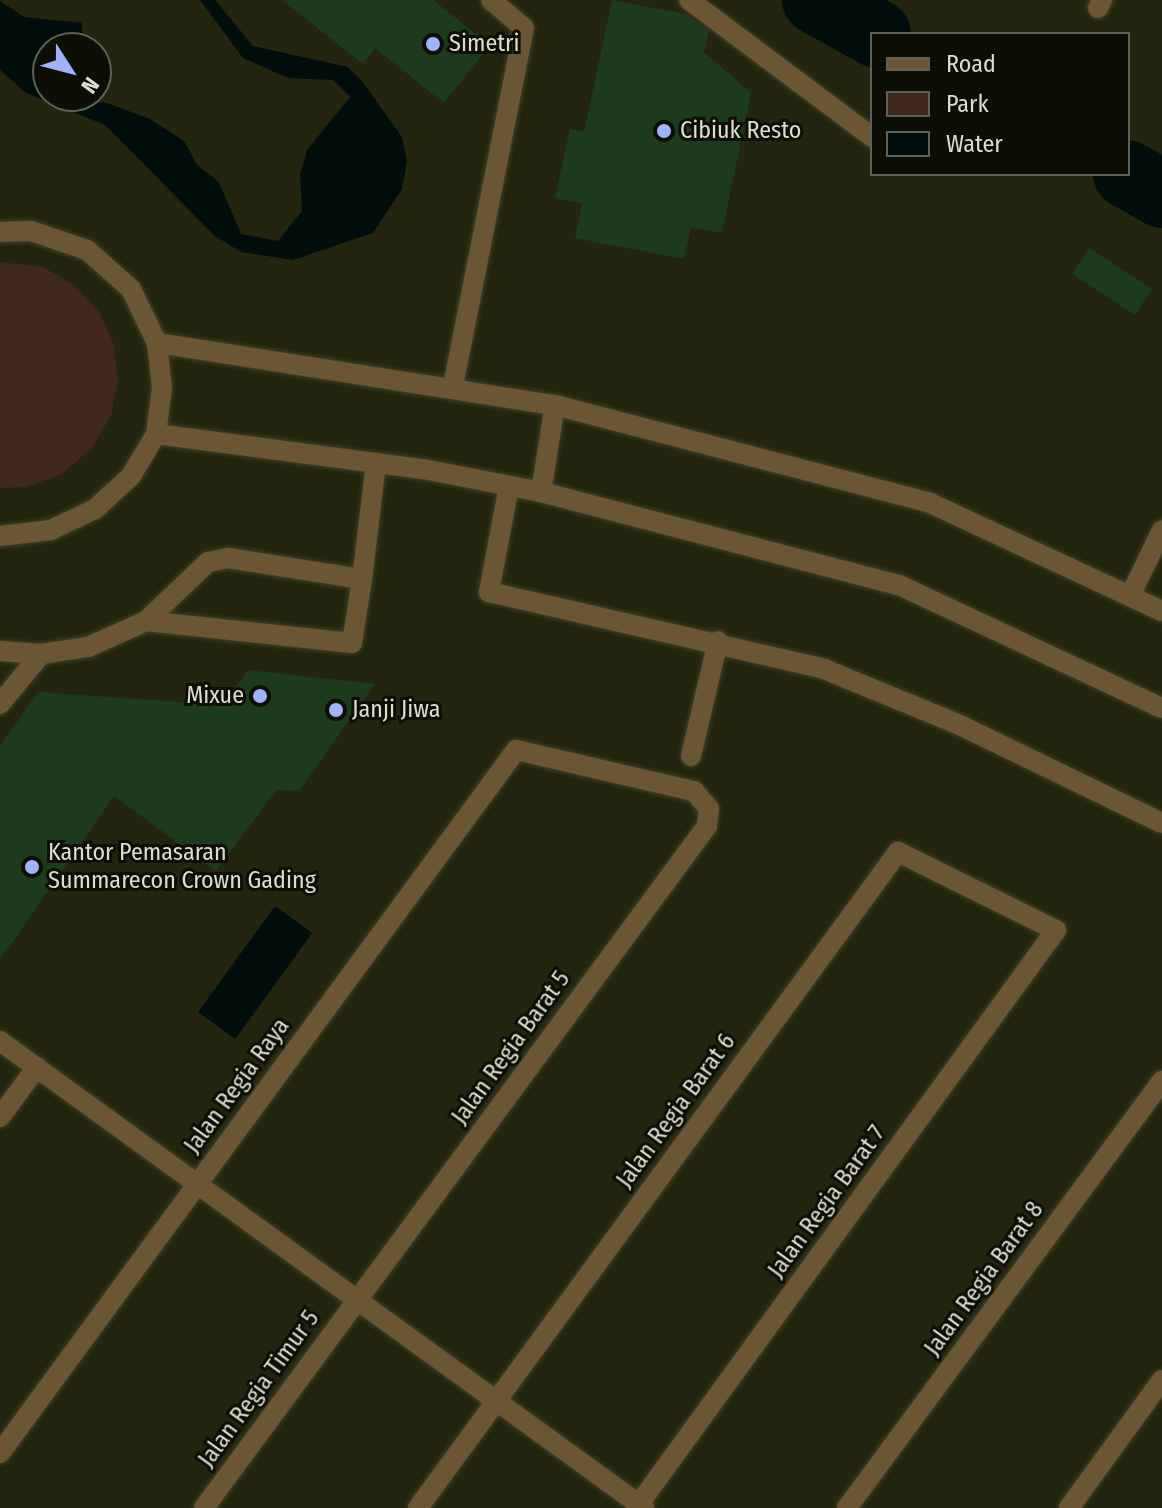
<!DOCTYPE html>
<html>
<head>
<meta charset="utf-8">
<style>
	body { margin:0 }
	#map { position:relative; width:1162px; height:1508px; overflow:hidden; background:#24250f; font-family:"Fira Sans Condensed",sans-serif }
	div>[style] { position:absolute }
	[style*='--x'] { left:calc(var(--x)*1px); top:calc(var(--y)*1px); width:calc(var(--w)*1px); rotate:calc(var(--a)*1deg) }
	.green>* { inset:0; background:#3f271a }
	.water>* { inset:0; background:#010e0b; transform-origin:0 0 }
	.river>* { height:68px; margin:-34px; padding:0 34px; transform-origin:34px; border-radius:34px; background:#010e0b }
	.building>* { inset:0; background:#1b3b1c; transform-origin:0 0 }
	.roads { filter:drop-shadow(0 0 2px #3e3f2a) drop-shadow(0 0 2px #3e3f2a) }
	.lane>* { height:20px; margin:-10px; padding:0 10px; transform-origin:10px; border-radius:10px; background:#6a5634 }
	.street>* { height:20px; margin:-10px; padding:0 10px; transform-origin:10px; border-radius:10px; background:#6a5634 }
	.dots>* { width:22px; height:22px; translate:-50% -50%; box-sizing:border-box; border:4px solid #0d0e05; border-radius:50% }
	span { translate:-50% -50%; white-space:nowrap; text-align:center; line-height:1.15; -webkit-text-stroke:6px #0d0e05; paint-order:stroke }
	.poi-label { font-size:24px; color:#dcddcf }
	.left { translate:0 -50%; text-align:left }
	.right { translate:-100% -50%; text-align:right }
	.street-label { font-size:24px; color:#dcddcf }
	.legend { position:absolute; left:870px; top:32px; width:260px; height:144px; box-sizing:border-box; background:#0d0e05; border:2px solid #606156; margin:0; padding:10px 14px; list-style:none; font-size:24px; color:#dcddcf }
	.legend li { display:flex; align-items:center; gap:16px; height:40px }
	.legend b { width:40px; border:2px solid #606156 }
	.north { position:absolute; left:32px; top:32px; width:80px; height:80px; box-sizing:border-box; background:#0d0e05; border:2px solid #606156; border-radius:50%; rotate:126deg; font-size:22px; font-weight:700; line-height:32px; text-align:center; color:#dcddcf }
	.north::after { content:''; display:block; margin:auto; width:28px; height:36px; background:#a1b2fd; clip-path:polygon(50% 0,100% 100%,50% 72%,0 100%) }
</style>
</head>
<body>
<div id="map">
	<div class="green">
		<i style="clip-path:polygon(0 262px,43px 267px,74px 285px,99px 311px,114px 345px,118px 381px,111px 416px,92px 448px,62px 474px,26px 487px,0 488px)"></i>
	</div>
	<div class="water">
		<i style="clip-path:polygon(200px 0,215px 0,253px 46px,348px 67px,362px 81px,402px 137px,407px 162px,402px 189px,373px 233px,293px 260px,241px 252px,215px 236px,105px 125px,26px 93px,0 70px,0 1px,24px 17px,82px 23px,82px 48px,48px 48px,48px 96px,107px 103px,150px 119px,184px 141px,197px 165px,219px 182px,241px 234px,278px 241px,302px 211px,300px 175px,307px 150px,350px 97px,333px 80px,288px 78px,243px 58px)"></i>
		<i style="left:275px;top:906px;width:46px;height:131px;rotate:36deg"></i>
	</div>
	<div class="river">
		<i style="--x:816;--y:0;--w:70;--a:29.1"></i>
		<i style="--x:1127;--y:174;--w:40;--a:29.7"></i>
	</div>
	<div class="building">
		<i style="clip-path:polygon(282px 0,433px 0,490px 45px,444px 103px,375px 48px,363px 64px)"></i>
		<i style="clip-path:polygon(612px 0,686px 14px,709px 31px,704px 52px,751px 93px,722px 233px,691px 227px,684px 259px,575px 238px,582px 204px,555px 198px,570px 129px,584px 132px)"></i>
		<i style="left:1089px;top:248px;width:75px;height:31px;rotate:33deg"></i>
		<i style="clip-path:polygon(248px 670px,375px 684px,299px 791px,276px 790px,216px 871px,114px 796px,0 960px,0 746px,38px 692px,222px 705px)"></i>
	</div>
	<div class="roads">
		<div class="lane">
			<i style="--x:453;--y:386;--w:365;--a:-78.8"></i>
			<i style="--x:524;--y:28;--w:43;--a:-139.7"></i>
			<i style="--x:509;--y:486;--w:108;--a:100.7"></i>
			<i style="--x:489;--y:592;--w:344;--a:12.9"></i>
			<i style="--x:824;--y:669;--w:149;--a:22.4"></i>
			<i style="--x:962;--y:726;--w:222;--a:25.9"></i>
			<i style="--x:1130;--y:596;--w:73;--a:-64.1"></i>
			<i style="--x:146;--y:621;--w:207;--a:6.1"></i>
			<i style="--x:352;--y:643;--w:65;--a:-81.1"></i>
			<i style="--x:0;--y:651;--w:41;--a:4.2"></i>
			<i style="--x:41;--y:654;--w:48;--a:-8.5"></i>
			<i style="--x:88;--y:647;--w:64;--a:-24.1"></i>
			<i style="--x:146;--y:621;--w:86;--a:-43.6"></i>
			<i style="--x:208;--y:562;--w:20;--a:-11"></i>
			<i style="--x:228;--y:558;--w:136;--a:8.9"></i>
			<i style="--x:362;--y:579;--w:117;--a:-83.1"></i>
			<i style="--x:0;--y:704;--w:65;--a:-50.6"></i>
			<i style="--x:691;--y:756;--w:118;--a:-76.8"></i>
		</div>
		<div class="street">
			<i style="--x:689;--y:0;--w:229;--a:36.8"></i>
			<i style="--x:1098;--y:8;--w:9;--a:-63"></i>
			<i style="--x:0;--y:232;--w:31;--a:-2"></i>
			<i style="--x:31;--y:231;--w:59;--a:18.7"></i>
			<i style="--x:87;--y:250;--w:59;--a:41.6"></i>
			<i style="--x:131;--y:289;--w:60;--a:64.3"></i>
			<i style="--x:157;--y:343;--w:45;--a:83.7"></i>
			<i style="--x:162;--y:388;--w:46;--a:97.4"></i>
			<i style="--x:156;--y:434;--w:49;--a:120.8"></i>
			<i style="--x:131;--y:476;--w:49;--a:137.5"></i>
			<i style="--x:95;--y:509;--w:49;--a:154.5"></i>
			<i style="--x:51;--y:530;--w:51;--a:173.3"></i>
			<i style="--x:157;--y:343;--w:403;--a:8.9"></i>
			<i style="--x:555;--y:405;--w:388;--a:14.6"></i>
			<i style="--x:930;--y:503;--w:256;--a:25"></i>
			<i style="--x:156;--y:434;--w:269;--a:7.5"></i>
			<i style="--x:423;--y:469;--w:120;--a:11"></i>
			<i style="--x:541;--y:492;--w:370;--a:14.6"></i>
			<i style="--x:899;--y:585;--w:290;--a:25.1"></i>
			<i style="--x:541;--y:492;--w:88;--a:-80.9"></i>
			<i style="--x:0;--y:1041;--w:796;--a:35.95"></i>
			<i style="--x:0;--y:1117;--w:62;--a:-53.5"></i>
			<i style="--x:0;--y:1453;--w:872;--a:-53.72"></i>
			<i style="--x:516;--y:750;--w:183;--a:13"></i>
			<i style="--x:694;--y:791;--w:23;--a:50"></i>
			<i style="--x:709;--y:809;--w:17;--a:97"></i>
			<i style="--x:707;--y:826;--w:847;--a:126.41"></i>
			<i style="--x:418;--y:1508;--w:813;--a:-53.81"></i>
			<i style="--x:898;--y:852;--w:176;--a:26.3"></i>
			<i style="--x:1056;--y:930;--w:714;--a:126"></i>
			<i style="--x:847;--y:1508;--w:531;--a:-53.58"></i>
			<i style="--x:1069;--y:1508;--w:158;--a:-54"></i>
		</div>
	</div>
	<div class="dots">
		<i style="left:433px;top:44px;background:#a1b2fd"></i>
		<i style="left:664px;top:131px;background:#a1b2fd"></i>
		<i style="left:260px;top:696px;background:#a1b2fd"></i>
		<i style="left:336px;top:710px;background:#a1b2fd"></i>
		<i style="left:32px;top:867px;background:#a1b2fd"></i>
	</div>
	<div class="poi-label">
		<span class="left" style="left:449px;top:44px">Simetri</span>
		<span class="left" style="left:680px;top:131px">Cibiuk Resto</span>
		<span class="right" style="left:244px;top:696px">Mixue</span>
		<span class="left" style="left:352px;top:710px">Janji Jiwa</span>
		<span class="left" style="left:48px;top:867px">Kantor Pemasaran<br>Summarecon Crown Gading</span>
	</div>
	<div class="street-label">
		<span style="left:511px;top:1048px;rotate:-54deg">Jalan Regia Barat 5</span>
		<span style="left:237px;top:1086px;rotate:-54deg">Jalan Regia Raya</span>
		<span style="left:676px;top:1111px;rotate:-54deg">Jalan Regia Barat 6</span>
		<span style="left:827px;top:1202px;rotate:-54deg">Jalan Regia Barat 7</span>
		<span style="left:984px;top:1279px;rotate:-54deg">Jalan Regia Barat 8</span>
		<span style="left:259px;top:1389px;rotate:-54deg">Jalan Regia Timur 5</span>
	</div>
	<ul class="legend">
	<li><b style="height:10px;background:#6a5634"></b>Road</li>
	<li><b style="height:22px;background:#3f271a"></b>Park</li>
	<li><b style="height:22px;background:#010e0b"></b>Water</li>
	</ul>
	<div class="north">N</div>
</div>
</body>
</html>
